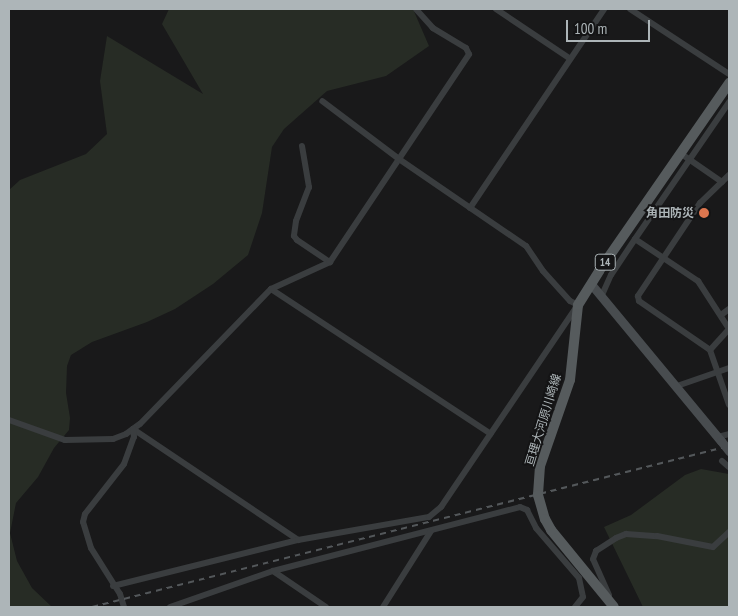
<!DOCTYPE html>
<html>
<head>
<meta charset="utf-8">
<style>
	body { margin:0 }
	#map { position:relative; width:738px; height:616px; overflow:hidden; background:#19191a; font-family:"PT Sans Narrow","Noto Sans JP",sans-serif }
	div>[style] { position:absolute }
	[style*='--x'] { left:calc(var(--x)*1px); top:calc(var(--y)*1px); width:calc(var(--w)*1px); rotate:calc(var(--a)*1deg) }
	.green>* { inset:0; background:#272c25 }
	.street>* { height:6px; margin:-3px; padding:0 3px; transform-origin:3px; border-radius:3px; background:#3a3d3f }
	.secondary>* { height:9px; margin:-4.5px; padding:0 4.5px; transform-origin:4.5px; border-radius:4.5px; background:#484c4f }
	.primary>* { height:10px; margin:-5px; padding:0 5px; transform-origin:5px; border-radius:5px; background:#565b5d }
	.rail>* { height:2px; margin-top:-1px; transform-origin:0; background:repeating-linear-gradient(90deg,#53575a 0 6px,transparent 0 11px) }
	.secondary-bridge>* { height:9px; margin:-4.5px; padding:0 4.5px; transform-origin:4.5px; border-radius:4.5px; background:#484c4f }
	.primary-bridge>* { height:10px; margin:-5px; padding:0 5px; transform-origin:5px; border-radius:5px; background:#565b5d }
	.dots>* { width:14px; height:14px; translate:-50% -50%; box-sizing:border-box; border:2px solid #141415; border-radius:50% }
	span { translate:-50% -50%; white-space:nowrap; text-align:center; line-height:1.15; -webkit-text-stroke:4px #141415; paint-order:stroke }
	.shield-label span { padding:1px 4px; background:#141415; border:1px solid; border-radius:4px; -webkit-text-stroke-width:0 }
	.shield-label { font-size:11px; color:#adb5b8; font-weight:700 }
	.poi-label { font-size:12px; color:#adb5b8; font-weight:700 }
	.right { translate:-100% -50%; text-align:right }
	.street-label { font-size:12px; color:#adb5b8 }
	.frame { position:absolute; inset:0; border:10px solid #adb5b8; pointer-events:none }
	.scale { position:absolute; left:566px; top:20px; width:84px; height:22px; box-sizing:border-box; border:2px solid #adb5b8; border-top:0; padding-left:6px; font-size:15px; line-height:18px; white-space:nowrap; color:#adb5b8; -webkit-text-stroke:4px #141415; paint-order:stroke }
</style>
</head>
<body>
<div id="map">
	<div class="green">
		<i style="clip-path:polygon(169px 9px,413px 9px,429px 46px,386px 76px,327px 91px,284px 129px,272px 147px,262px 213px,248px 255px,213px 284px,175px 309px,147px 322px,92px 342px,71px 355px,67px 366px,66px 393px,70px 418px,69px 430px,54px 448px,38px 477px,16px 503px,10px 533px,17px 561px,32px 588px,52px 607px,9px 607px,9px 190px,20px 180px,86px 154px,107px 134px,100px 81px,107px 36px,203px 94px,162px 24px)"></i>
		<i style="clip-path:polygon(701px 469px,729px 474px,729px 607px,643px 607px,604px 527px,631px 515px,685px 475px)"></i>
	</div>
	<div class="street">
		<i style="--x:496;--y:9;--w:88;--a:33.9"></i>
		<i style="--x:630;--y:9;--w:118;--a:33.3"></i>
		<i style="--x:302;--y:146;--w:42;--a:80.3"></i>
		<i style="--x:309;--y:187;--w:36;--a:111"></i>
		<i style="--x:296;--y:221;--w:15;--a:98"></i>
		<i style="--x:294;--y:236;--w:5;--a:53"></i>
		<i style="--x:297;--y:240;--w:40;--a:34"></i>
		<i style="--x:680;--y:153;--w:51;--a:34.6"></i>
		<i style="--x:729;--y:175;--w:40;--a:136"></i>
		<i style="--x:700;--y:203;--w:112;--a:123.7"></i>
		<i style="--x:638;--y:296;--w:5;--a:79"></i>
		<i style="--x:639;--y:301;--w:86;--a:34.6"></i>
		<i style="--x:710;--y:350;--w:58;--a:70.9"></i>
		<i style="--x:470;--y:208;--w:240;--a:-56"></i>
		<i style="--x:635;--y:239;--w:76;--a:33.7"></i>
		<i style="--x:698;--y:281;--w:57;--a:57.1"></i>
		<i style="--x:729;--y:329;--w:28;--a:132"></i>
		<i style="--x:271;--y:289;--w:263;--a:33.4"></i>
		<i style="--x:602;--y:295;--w:22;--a:-66"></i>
		<i style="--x:611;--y:275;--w:43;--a:-56.3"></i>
		<i style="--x:635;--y:239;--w:166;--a:-55.5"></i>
		<i style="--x:721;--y:315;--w:10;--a:-37"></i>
		<i style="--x:677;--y:386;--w:55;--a:-19.1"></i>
		<i style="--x:9;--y:420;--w:59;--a:19.7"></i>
		<i style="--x:65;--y:440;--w:48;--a:-1.2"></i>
		<i style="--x:113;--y:439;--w:14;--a:-21"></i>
		<i style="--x:126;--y:434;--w:17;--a:-36"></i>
		<i style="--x:140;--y:424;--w:188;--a:-45.9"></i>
		<i style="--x:271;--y:289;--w:65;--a:-24.6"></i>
		<i style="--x:330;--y:262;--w:250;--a:-56.2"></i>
		<i style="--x:469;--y:54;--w:7;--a:-117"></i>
		<i style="--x:466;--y:48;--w:39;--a:-149"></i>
		<i style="--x:433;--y:28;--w:25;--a:-132"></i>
		<i style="--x:133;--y:429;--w:199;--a:33.9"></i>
		<i style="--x:718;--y:437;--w:11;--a:-15"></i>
		<i style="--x:722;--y:461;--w:9;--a:41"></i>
		<i style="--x:273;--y:571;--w:64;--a:34.2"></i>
		<i style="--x:113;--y:586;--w:191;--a:-14"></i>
		<i style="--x:298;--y:540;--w:133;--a:-10"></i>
		<i style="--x:429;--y:517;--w:16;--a:-40"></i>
		<i style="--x:441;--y:507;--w:244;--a:-55.9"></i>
		<i style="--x:578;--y:305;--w:9;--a:-153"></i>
		<i style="--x:570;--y:301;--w:40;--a:-132"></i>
		<i style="--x:543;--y:271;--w:30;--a:-124"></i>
		<i style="--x:526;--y:246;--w:154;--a:-145.6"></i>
		<i style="--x:399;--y:159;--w:96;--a:-143"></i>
		<i style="--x:609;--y:595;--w:39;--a:-114"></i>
		<i style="--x:593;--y:559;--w:9;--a:-69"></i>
		<i style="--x:596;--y:551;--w:24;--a:-33"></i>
		<i style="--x:616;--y:538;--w:11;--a:-22"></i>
		<i style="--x:626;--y:534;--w:31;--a:4"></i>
		<i style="--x:657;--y:536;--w:57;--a:11.1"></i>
		<i style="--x:713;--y:547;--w:22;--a:-43"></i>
		<i style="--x:124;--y:607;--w:14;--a:-107"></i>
		<i style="--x:120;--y:594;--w:54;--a:-122.2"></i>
		<i style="--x:91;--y:548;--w:27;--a:-107"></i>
		<i style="--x:83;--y:522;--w:8;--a:-76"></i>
		<i style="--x:85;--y:514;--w:63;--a:-52"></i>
		<i style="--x:124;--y:464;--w:29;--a:-70"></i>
		<i style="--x:134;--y:437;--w:8;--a:-97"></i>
		<i style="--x:170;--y:607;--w:109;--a:-19.3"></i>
		<i style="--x:273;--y:571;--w:255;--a:-14.5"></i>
		<i style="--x:520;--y:507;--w:8;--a:23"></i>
		<i style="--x:527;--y:510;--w:20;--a:63"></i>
		<i style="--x:536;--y:528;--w:66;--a:49.3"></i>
		<i style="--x:579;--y:578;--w:19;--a:78"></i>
		<i style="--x:583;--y:597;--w:13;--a:129"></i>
		<i style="--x:383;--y:607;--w:90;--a:-57.7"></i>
	</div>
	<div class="secondary">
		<i style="--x:591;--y:284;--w:204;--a:50.4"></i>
	</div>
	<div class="primary">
		<i style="--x:540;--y:466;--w:91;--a:-70.8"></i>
		<i style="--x:570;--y:380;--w:75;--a:-83.9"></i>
		<i style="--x:578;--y:305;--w:40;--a:-58"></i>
		<i style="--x:599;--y:271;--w:229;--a:-55.3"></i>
		<i style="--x:551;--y:530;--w:99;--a:50.7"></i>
	</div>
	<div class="rail">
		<i style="--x:92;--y:607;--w:657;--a:-14.18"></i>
	</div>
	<div class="secondary-bridge">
		<i style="--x:721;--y:441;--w:13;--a:51"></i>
	</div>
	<div class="primary-bridge">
		<i style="--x:540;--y:466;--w:29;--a:94"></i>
		<i style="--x:538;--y:495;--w:25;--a:74"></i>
		<i style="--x:545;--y:519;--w:13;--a:61"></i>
	</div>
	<div class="dots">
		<i style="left:704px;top:213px;background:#dc764f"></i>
	</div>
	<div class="shield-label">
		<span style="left:605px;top:262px">14</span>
	</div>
	<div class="poi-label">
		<span class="right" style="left:694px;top:213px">角田防災</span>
	</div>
	<div class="street-label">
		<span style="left:543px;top:420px;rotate:-73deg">亘理大河原川崎線</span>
	</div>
	<div class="frame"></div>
	<div class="scale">100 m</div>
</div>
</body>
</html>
